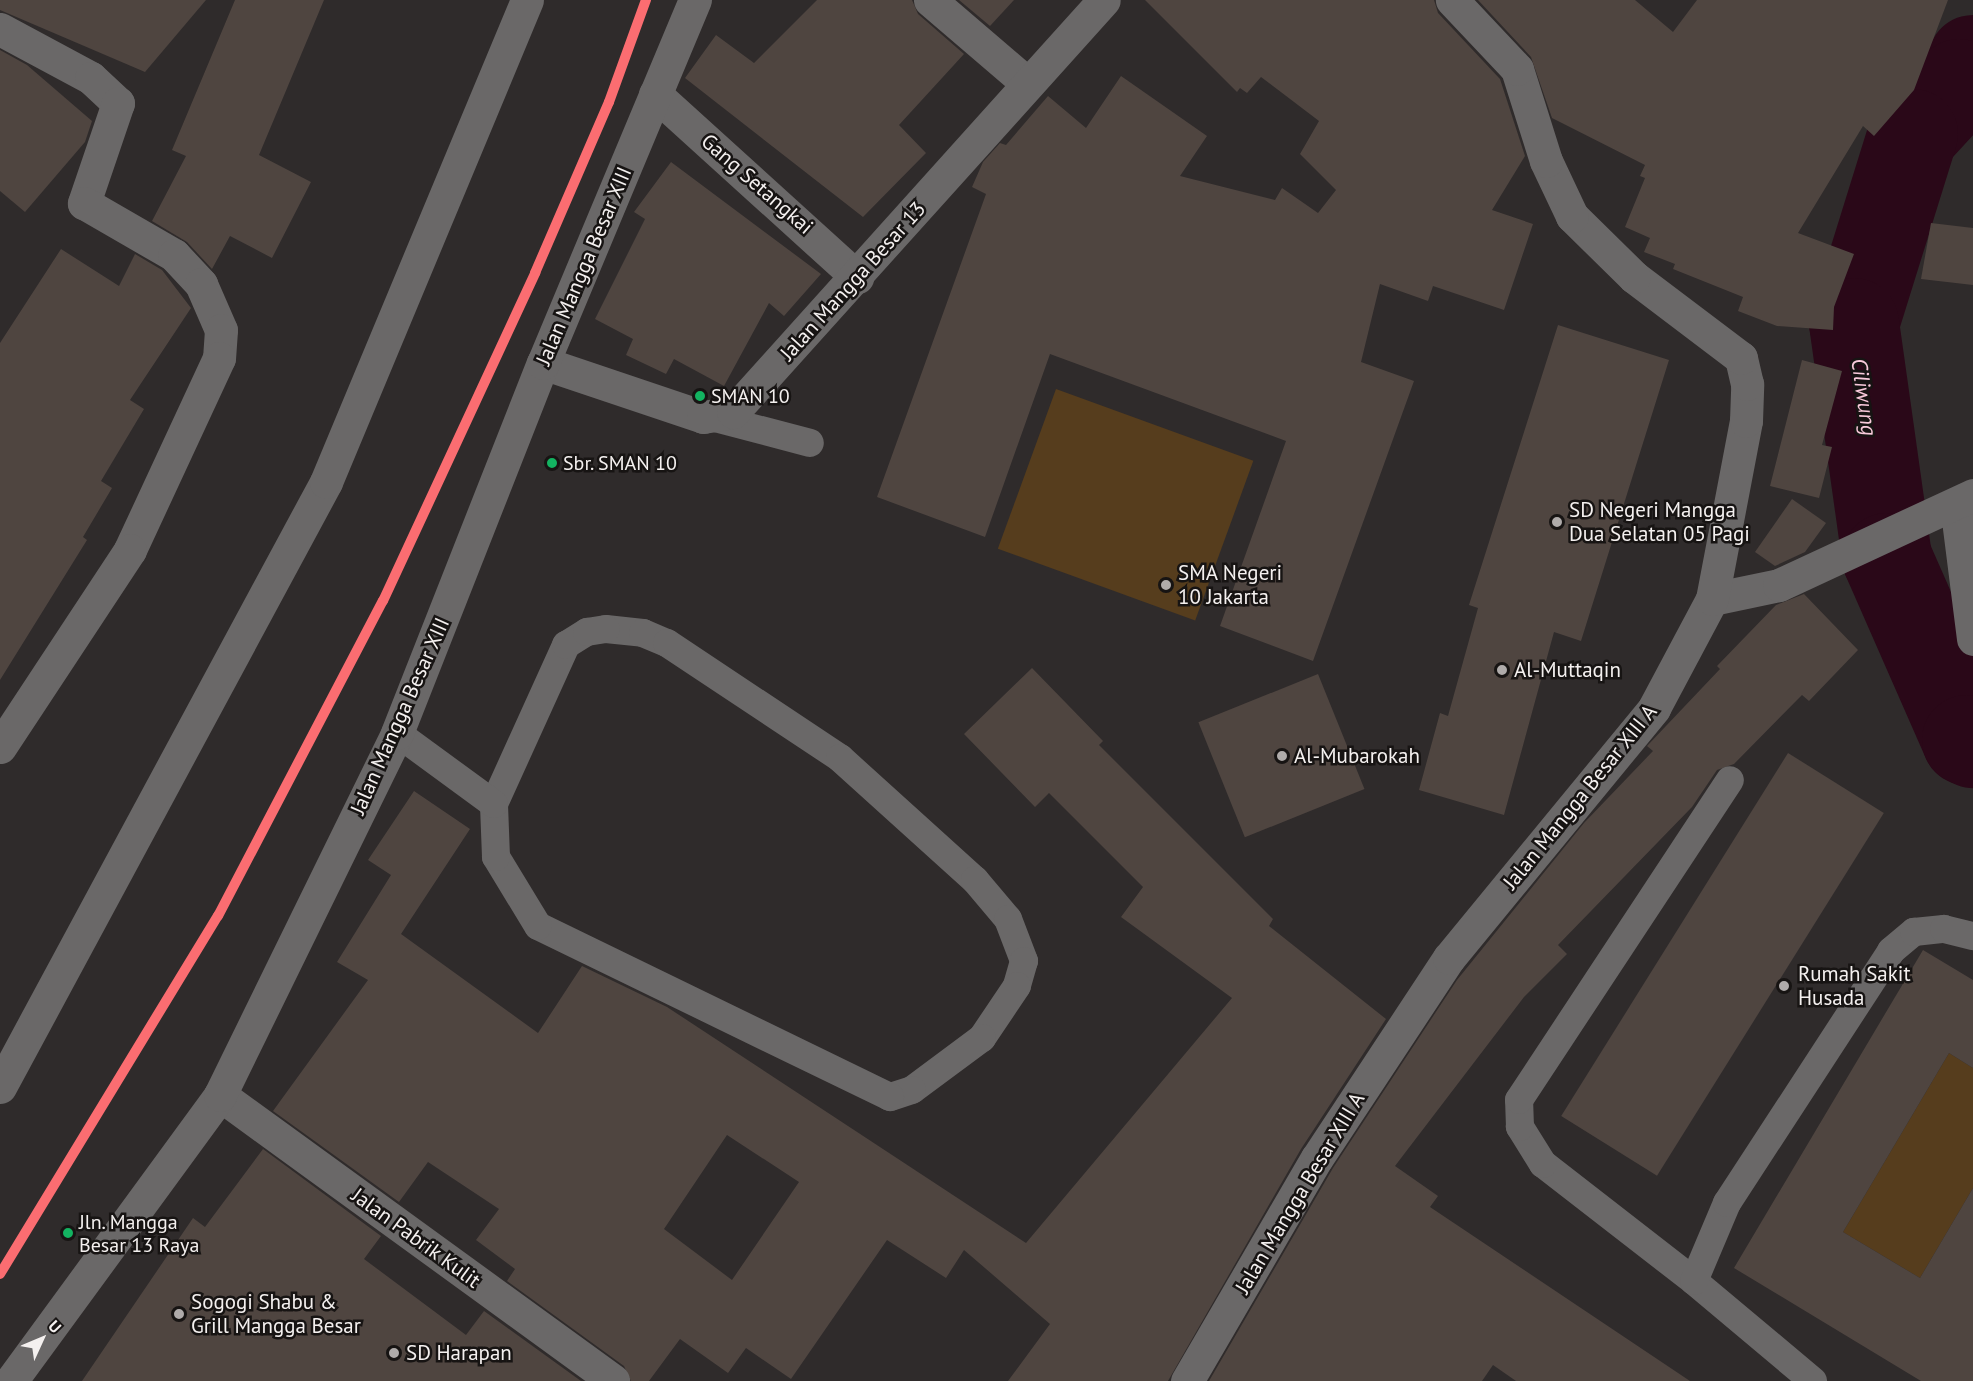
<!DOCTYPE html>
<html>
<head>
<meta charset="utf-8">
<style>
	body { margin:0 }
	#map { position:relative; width:1973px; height:1381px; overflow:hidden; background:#2f2b2b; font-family:"PT Sans",sans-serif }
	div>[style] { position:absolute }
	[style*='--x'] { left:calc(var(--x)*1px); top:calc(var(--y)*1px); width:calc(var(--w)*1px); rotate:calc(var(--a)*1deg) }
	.green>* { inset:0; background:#563d1d; transform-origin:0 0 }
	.river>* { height:90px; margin:-45px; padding:0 45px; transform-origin:45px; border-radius:45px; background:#2a0818 }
	.building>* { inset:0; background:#4f4540; transform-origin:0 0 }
	.lane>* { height:28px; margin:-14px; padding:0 14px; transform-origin:14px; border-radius:14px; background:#6a6868 }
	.street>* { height:33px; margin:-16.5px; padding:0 16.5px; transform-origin:16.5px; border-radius:16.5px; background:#6a6868 }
	.rail-1>* { height:10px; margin:-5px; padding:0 5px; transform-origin:5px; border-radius:5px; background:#fb6d71 }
	.dots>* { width:16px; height:16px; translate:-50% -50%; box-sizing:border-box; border:3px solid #171413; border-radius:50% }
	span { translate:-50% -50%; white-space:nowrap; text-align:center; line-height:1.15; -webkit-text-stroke:5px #171413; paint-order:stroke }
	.bus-label { font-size:20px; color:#f4f0ef }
	.left { translate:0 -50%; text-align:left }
	.street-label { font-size:21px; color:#f4f0ef }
	.poi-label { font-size:21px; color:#f4f0ef }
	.water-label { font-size:22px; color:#f9cadb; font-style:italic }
	.north { position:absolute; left:12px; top:1309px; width:60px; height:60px; -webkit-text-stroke:4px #171413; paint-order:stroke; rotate:46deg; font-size:16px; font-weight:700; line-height:24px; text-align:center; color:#f4f0ef }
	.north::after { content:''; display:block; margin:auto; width:21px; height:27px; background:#f4f0ef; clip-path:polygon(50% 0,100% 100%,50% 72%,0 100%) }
</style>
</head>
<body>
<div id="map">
	<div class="green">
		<i style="left:1056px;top:389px;width:210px;height:170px;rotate:20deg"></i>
		<i style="clip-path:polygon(1949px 1053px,1973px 1068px,1973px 1188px,1920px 1278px,1843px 1232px)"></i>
	</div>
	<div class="river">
		<i style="--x:1973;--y:60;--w:28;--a:120"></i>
		<i style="--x:1959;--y:84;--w:68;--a:132.6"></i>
		<i style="--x:1913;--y:134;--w:198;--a:107.3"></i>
		<i style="--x:1854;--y:323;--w:237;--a:82"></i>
		<i style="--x:1887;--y:558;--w:199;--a:66.3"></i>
		<i style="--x:1967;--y:740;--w:7;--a:27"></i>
	</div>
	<div class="building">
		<i style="clip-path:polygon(0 0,206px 0,145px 72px,0 10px)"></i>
		<i style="clip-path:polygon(235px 0,324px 0,259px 155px,311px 182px,272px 258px,230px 236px,212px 269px,187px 242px,152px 221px,186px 156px,172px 150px)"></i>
		<i style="clip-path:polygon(817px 0,912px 0,918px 14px,964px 54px,899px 125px,926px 153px,863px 217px,685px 78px,716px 35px,754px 63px)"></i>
		<i style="clip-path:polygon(959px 0,1014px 0,990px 26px)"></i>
		<i style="clip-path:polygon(1145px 0,1434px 0,1438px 13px,1500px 79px,1525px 156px,1492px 210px,1533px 224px,1504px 310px,1433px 286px,1428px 301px,1380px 284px,1361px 362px,1414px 381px,1313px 661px,1220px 626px,1286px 441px,1050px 354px,985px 537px,877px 497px,986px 194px,972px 187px,983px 162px,1000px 143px,1006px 145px,1048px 96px,1086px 128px,1121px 76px,1207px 136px,1180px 176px,1275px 200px,1282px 188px,1318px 213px,1336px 190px,1300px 154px,1319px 121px,1261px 77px,1247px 93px,1240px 88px,1237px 92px)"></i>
		<i style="clip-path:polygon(1478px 0,1635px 0,1673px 32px,1697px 0,1948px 0,1914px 90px,1874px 136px,1863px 126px,1798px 233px,1854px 254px,1834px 307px,1833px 330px,1777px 326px,1738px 311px,1743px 297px,1673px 269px,1675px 264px,1644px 252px,1650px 238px,1625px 227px,1645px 178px,1640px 176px,1645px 165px,1552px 118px,1531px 57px)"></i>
		<i style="clip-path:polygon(0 50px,27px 65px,92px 121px,85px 142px,25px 212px,0 191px)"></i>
		<i style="clip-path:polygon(671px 162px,821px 274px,784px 316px,769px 303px,724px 386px,674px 359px,666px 374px,626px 355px,633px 339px,595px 319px,645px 219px,634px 212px)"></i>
		<i style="clip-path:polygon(1931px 223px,1973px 228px,1973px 285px,1921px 279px)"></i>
		<i style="clip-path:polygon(61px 249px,119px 286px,135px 254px,162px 270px,191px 308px,130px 400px,144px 409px,101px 481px,112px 488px,83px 537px,87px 540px,0 680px,0 343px)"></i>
		<i style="clip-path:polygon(1558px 325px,1669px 360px,1581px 641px,1554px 632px,1504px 815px,1419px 790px,1440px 713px,1448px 716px,1478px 608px,1469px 605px)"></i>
		<i style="clip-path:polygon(1802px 360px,1842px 371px,1822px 445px,1832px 447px,1819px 498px,1770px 486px)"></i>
		<i style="clip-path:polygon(1792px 499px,1826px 523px,1805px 552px,1775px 566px,1755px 552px)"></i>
		<i style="clip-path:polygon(1804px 594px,1858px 650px,1809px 701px,1802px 695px,1734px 764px,1717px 770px,1692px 807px,1558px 945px,1567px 954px,1524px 997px,1395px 1166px,1438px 1196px,1430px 1207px,1690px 1381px,1516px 1381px,1493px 1365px,1482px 1381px,1209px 1381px,1333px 1168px,1457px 980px,1584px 823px,1653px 751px,1647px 746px,1720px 669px,1717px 666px,1776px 605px)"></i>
		<i style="clip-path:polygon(evenodd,1032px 668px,1103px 741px,1099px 745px,1273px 919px,1269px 926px,1386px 1019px,1301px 1149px,1168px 1381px,1008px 1381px,1050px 1324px,964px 1250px,946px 1278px,887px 1240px,791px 1379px,746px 1348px,728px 1373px,680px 1339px,649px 1381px,631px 1381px,624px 1366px,507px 1281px,515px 1269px,476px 1240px,499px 1209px,428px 1162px,399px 1202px,273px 1111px,368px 980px,337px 962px,391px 875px,368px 860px,414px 791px,470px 829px,401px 934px,538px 1033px,582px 966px,667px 1007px,1026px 1243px,1232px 998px,1121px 917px,1143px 887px,1049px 793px,1035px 807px,964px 734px,1032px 668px,727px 1135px,799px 1182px,732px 1280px,664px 1229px,727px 1135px)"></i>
		<i style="left:1318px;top:674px;width:124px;height:129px;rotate:68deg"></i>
		<i style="left:1788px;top:753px;width:113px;height:428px;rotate:32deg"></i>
		<i style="clip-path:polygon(1923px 950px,1973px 980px,1973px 1068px,1949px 1053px,1843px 1232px,1920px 1278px,1973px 1188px,1973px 1381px,1921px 1381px,1734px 1268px)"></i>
		<i style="clip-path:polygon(263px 1149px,381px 1236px,364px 1259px,466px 1335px,484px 1311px,581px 1381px,82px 1381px,193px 1218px,205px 1227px)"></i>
	</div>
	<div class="lane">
		<i style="--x:715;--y:418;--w:98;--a:14.7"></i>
		<i style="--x:606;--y:629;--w:37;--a:6"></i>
		<i style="--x:643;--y:633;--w:26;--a:23"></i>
		<i style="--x:667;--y:643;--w:208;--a:33.6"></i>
		<i style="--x:840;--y:758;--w:182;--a:42.1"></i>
		<i style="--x:975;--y:880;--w:51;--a:49.8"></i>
		<i style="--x:1008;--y:919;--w:45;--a:69.1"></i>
		<i style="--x:1024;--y:961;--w:26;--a:106"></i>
		<i style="--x:1017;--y:986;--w:63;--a:123.9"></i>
		<i style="--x:982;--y:1038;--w:87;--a:143.4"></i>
		<i style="--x:912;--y:1090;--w:23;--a:162"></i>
		<i style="--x:890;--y:1097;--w:391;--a:-154.1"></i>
		<i style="--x:538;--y:926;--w:81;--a:-121.3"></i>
		<i style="--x:496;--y:857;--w:53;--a:-92.2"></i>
		<i style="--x:494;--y:804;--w:175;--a:-65.6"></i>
		<i style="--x:566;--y:645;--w:25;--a:-32"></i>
		<i style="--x:587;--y:632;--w:19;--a:-9"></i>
		<i style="--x:397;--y:733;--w:120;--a:36.2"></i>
		<i style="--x:1694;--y:1281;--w:191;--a:-142.2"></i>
		<i style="--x:1543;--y:1164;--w:44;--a:-121.9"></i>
		<i style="--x:1520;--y:1127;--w:27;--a:-92"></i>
		<i style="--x:1519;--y:1100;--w:383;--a:-56.6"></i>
		<i style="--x:1813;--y:1381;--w:155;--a:-140"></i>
		<i style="--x:1694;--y:1281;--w:85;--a:-67.1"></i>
		<i style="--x:1727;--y:1203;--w:301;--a:-56.9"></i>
		<i style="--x:1891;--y:951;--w:30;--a:-40"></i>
		<i style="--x:1914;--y:932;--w:30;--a:-6"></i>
		<i style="--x:1944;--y:929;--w:30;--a:14"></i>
	</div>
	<div class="street">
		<i style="--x:930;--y:0;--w:128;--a:40.6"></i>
		<i style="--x:0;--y:29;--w:103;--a:28.3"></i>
		<i style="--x:91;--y:78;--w:37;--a:43"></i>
		<i style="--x:118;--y:103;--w:106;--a:108.8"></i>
		<i style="--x:84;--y:203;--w:104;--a:30"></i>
		<i style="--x:174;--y:255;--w:40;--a:47"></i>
		<i style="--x:201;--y:284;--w:50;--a:66.5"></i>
		<i style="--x:221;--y:330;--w:28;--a:94"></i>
		<i style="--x:219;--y:358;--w:212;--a:114.9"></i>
		<i style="--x:130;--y:550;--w:236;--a:123.4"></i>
		<i style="--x:655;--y:94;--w:273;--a:42.2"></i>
		<i style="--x:543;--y:363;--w:169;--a:18.6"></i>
		<i style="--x:703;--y:417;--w:30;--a:-9"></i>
		<i style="--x:733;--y:412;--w:554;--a:-48"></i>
		<i style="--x:1956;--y:504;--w:136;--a:82.8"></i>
		<i style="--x:1712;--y:599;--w:68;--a:-11.8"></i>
		<i style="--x:1779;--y:585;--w:214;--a:-24.9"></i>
		<i style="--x:0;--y:1087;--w:687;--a:-61.68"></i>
		<i style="--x:326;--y:482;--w:522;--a:-67.36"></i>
		<i style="--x:220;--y:1095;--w:486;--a:36"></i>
		<i style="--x:11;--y:1381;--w:354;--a:-53.8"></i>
		<i style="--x:220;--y:1095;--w:403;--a:-63.9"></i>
		<i style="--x:397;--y:733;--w:398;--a:-68.5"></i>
		<i style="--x:543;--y:363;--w:394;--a:-67.3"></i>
		<i style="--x:1187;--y:1381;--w:258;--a:-59.8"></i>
		<i style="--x:1317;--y:1158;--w:240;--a:-56.6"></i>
		<i style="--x:1449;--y:958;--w:323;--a:-50.6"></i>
		<i style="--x:1654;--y:708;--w:123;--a:-62"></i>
		<i style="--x:1712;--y:599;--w:181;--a:-79.2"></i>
		<i style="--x:1746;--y:421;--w:37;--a:-88"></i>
		<i style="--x:1747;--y:384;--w:27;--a:-103"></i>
		<i style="--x:1741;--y:358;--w:134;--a:-142.9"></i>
		<i style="--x:1634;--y:277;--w:87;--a:-135.5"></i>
		<i style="--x:1572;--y:216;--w:61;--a:-115.3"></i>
		<i style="--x:1546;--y:161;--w:96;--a:-107.5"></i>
		<i style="--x:1517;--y:69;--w:95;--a:-133.3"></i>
	</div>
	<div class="rail-1">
		<i style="--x:0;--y:1274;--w:419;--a:-58.7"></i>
		<i style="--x:218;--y:916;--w:356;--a:-62.4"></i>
		<i style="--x:383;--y:601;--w:362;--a:-65.1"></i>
		<i style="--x:535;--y:273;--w:186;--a:-66.6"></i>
		<i style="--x:609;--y:102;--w:109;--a:-70.1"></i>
	</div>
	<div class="dots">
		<i style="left:700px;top:396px;background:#13b361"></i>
		<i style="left:552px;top:463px;background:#13b361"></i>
		<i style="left:1557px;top:522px;background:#afabaa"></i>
		<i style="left:1166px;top:585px;background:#afabaa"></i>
		<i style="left:1502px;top:670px;background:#afabaa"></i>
		<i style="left:1282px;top:756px;background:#afabaa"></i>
		<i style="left:1784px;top:986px;background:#afabaa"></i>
		<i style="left:68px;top:1233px;background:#13b361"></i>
		<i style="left:179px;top:1314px;background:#afabaa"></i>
		<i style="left:394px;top:1353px;background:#afabaa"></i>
	</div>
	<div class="bus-label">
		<span class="left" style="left:711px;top:396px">SMAN 10</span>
		<span class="left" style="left:563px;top:463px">Sbr. SMAN 10</span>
		<span class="left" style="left:79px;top:1234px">Jln. Mangga<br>Besar 13 Raya</span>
	</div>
	<div class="street-label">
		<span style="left:757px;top:184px;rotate:41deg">Gang Setangkai</span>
		<span style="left:584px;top:266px;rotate:-67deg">Jalan Mangga Besar XIII</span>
		<span style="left:853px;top:281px;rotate:-48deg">Jalan Mangga Besar 13</span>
		<span style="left:400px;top:716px;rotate:-66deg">Jalan Mangga Besar XIII</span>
		<span style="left:1580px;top:797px;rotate:-51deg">Jalan Mangga Besar XIII A</span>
		<span style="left:1300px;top:1193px;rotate:-59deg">Jalan Mangga Besar XIII A</span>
		<span style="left:416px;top:1238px;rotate:36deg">Jalan Pabrik Kulit</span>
	</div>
	<div class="poi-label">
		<span class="left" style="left:1569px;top:522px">SD Negeri Mangga<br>Dua Selatan 05 Pagi</span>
		<span class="left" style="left:1178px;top:585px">SMA Negeri<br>10 Jakarta</span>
		<span class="left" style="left:1514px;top:670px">Al-Muttaqin</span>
		<span class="left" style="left:1294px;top:756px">Al-Mubarokah</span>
		<span class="left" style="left:1798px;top:986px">Rumah Sakit<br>Husada</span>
		<span class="left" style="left:191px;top:1314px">Sogogi Shabu &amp;<br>Grill Mangga Besar</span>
		<span class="left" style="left:406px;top:1353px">SD Harapan</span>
	</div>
	<div class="water-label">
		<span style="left:1864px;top:397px;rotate:82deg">Ciliwung</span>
	</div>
	<div class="north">U</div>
</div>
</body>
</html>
